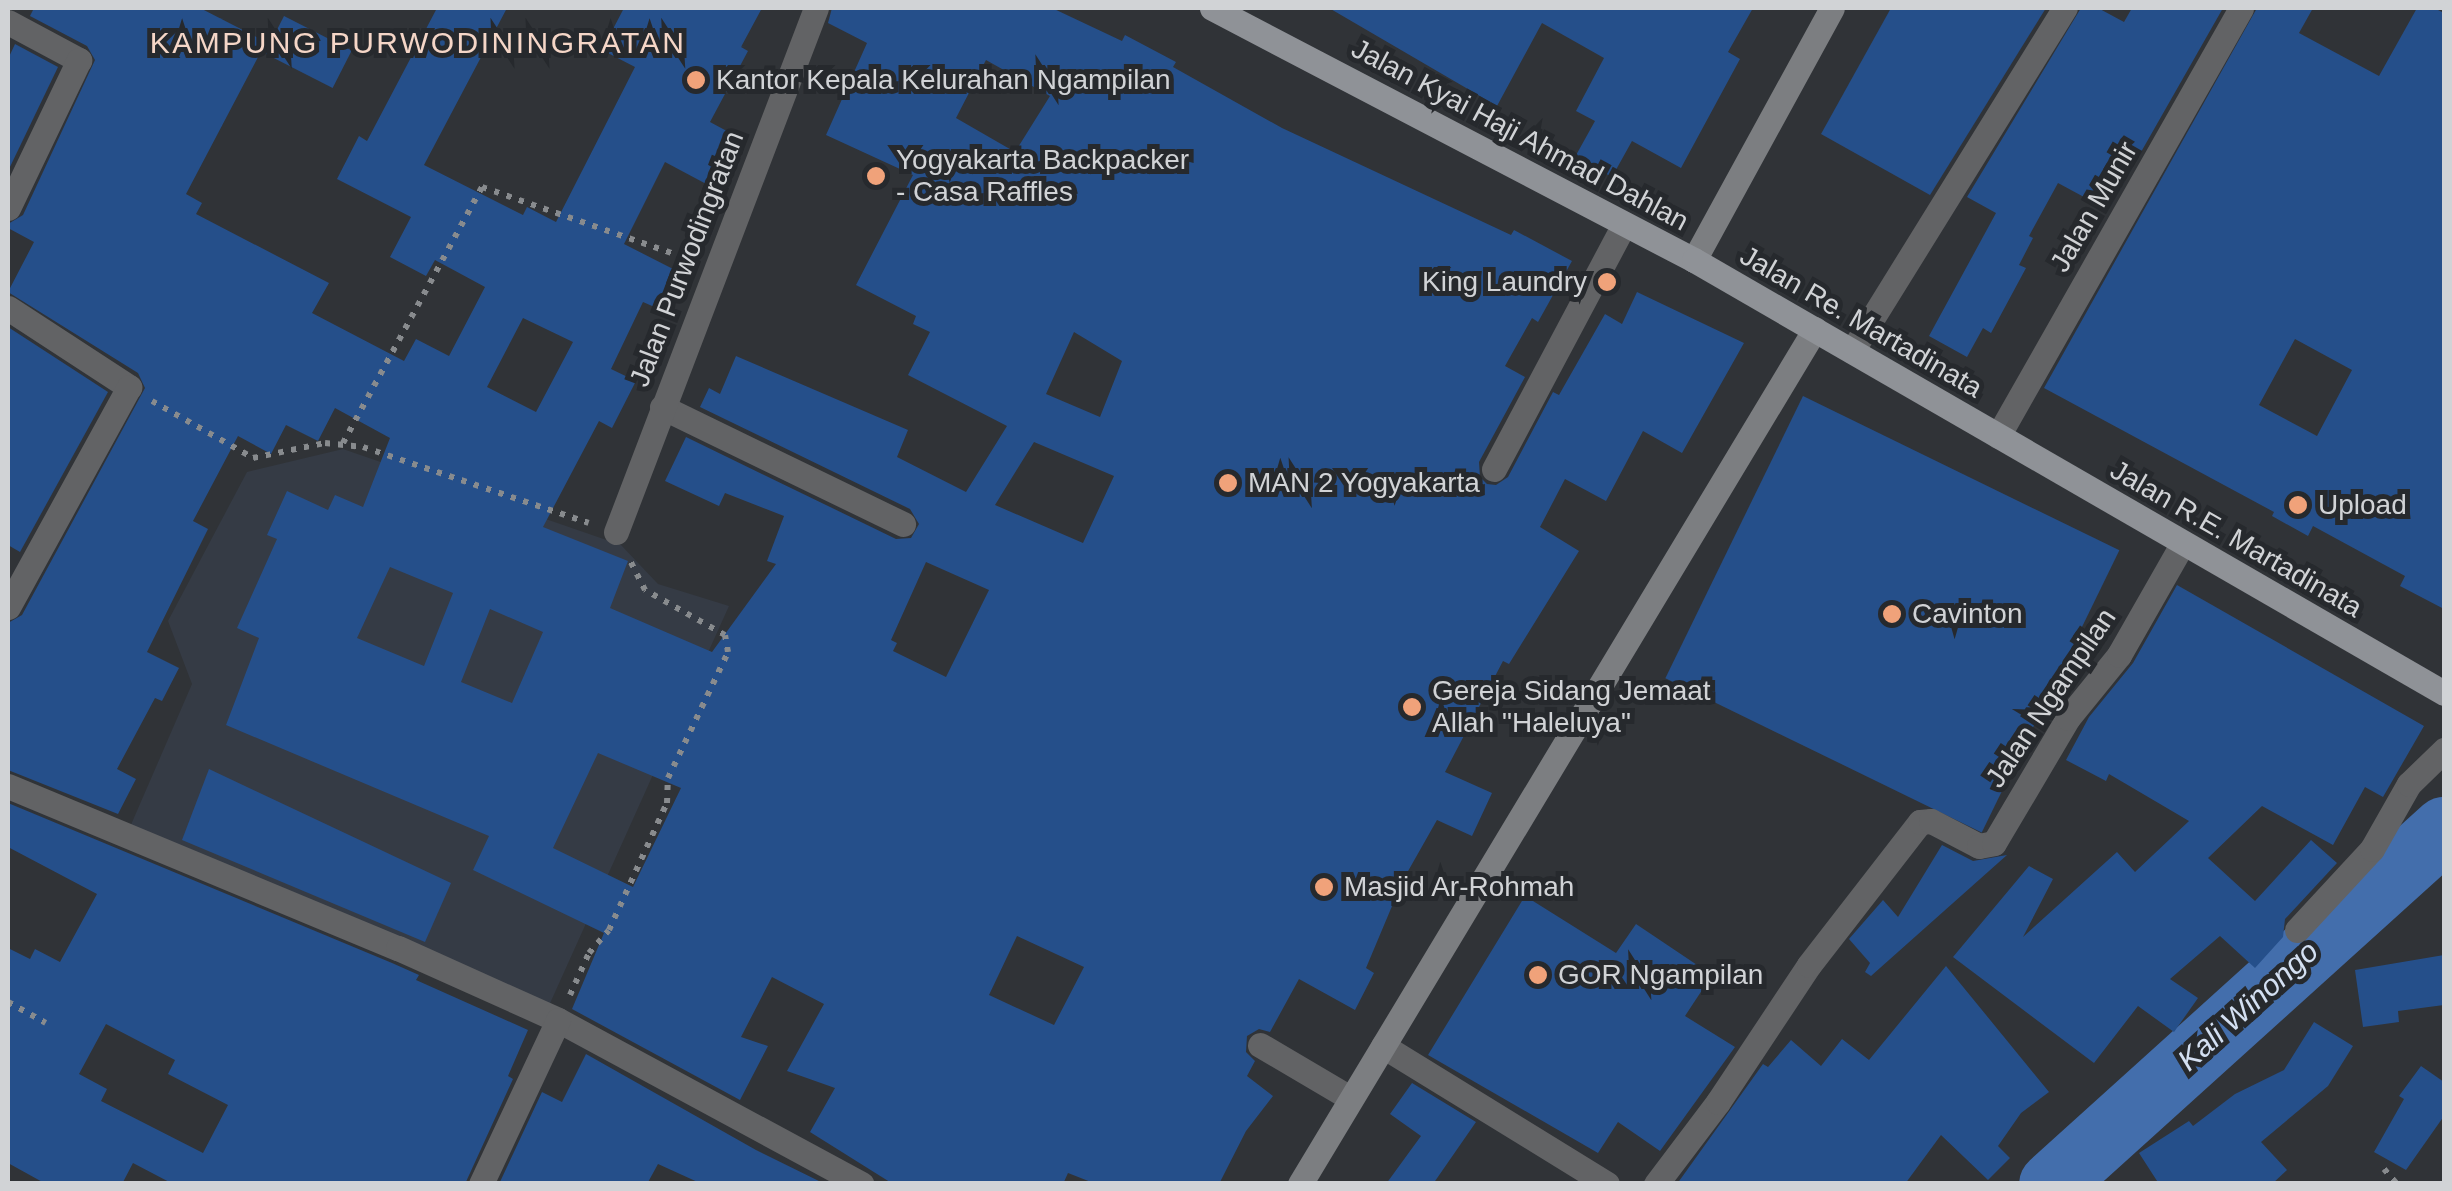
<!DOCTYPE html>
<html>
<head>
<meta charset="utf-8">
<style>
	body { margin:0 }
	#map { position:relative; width:2452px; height:1191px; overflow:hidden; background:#303337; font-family:Arial,sans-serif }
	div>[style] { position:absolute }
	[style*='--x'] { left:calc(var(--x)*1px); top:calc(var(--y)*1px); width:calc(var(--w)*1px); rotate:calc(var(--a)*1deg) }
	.built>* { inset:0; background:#353b45 }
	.river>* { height:65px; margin:-32.5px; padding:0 32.5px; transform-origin:32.5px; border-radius:32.5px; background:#436eac }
	.building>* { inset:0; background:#254f8a; transform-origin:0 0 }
	.path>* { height:6px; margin-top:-3px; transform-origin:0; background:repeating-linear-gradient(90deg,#888b8e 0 5px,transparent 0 13px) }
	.street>* { height:25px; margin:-12.5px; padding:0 12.5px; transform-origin:12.5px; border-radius:12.5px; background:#626365 }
	.secondary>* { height:25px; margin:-12.5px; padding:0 12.5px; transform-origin:12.5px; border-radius:12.5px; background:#7c7e81 }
	.primary>* { height:25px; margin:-12.5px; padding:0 12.5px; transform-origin:12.5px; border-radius:12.5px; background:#8f9297 }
	.dots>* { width:28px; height:28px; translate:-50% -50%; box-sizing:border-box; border:5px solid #26292d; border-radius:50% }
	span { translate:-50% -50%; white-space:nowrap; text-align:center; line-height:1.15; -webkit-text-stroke:10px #26292d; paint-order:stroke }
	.poi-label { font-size:28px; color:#d1d3d6 }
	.left { translate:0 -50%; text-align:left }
	.right { translate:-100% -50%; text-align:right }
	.street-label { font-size:28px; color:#d1d3d6 }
	.neighbourhood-label { font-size:30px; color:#f5d6c7; letter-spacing:2.5px }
	.water-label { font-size:30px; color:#d4e0f2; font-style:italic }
	.frame { position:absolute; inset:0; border:10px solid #d1d3d6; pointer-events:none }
</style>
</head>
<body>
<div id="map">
	<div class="built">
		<i style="clip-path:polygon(343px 449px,621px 545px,658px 584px,729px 606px,547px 1010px,130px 827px,192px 684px,168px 621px,247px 472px)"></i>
	</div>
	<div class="river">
		<i style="--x:2051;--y:1184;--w:530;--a:-42.09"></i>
	</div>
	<div class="building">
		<i style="clip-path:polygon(evenodd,34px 8px,200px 8px,266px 42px,186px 194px,202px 203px,196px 214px,329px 283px,312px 313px,404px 361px,416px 339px,449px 356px,485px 287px,435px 260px,426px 276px,390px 257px,411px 217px,337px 179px,359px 136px,367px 141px,437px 8px,507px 8px,424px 165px,523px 215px,527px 207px,556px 222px,635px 67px,602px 50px,624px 8px,762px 8px,741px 47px,748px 51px,710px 122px,736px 136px,710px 186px,665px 162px,624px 244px,677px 271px,659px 309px,643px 302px,611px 369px,636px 381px,612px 428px,599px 421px,543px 527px,628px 561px,610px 608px,712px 652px,776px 564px,767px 561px,784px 516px,725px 493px,719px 506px,665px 481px,686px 437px,896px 539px,911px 538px,919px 524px,910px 509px,700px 407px,709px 388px,720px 394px,736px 356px,908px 430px,897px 457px,966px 492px,1007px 426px,908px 375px,930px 332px,913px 324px,916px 316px,856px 285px,913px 175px,826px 135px,867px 43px,828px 23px,832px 8px,1052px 8px,1122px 41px,1125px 35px,1176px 62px,1173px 67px,1282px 128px,1511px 235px,1514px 230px,1572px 261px,1538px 322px,1532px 318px,1505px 366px,1525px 377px,1479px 462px,1480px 477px,1487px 484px,1496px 485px,1508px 477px,1553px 392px,1559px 395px,1605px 314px,1622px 324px,1637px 292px,1744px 343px,1682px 453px,1643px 431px,1606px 501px,1565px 479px,1540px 527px,1579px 551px,1509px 664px,1503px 661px,1445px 772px,1492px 793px,1472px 836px,1437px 820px,1403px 880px,1366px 968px,1374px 973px,1355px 1010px,1299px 979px,1270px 1032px,1259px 1029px,1247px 1036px,1246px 1052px,1255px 1061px,1247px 1076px,1273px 1096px,1246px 1131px,1219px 1184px,1096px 1184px,1068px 1173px,1063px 1184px,893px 1184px,810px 1132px,835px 1088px,787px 1071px,824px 1004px,772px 977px,741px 1037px,768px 1046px,740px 1100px,572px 1009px,604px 933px,473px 870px,489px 836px,226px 725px,259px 638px,237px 628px,277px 539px,267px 535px,287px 491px,328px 510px,335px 495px,363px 507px,390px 438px,335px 408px,318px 441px,286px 425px,271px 454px,238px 436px,193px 521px,208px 529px,147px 652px,179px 668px,162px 701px,155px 698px,117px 769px,136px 779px,118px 814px,8px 770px,8px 623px,22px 615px,145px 388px,138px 373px,8px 292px,34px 242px,8px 228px,8px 224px,23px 215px,95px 60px,87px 46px,30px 16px,34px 8px,986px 60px,1050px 96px,1015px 152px,956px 118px,986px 60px,34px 8px,523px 318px,573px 342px,536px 412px,487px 387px,523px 318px,34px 8px,1074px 332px,1122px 361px,1100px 417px,1046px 394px,1074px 332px,34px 8px,1034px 442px,1114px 476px,1083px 543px,995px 505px,1034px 442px,34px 8px,926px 562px,989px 590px,946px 677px,893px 651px,897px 643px,891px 640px,926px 562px,34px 8px,390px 567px,453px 593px,424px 666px,357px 638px,390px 567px,34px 8px,490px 609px,543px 632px,512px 703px,461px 682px,490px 609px,34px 8px,598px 753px,681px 788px,633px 887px,553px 848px,598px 753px,34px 8px,1017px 936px,1084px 967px,1054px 1025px,989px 995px,1017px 936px)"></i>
		<i style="clip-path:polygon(1329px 8px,1753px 8px,1728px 52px,1740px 59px,1681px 168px,1632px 141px,1612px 177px,1575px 157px,1595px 121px,1576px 111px,1604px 58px,1542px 23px,1497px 106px)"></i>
		<i style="clip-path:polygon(1891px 8px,2046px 8px,1930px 195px,1821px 134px)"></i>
		<i style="clip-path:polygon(2081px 8px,2098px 8px,2124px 22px,2132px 8px,2223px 8px,2108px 210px,2058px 183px,2029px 236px,2033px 238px,2019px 265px,2026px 268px,1991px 333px,1983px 328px,1967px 357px,1929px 336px,1996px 213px,1967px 197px)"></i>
		<i style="clip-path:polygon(evenodd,2257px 8px,2313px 8px,2299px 33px,2379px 76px,2417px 8px,2434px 8px,2444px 13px,2444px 609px,2400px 586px,2405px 576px,2313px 526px,2308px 536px,2272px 516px,2274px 512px,2044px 388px,2257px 8px,2295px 339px,2352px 370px,2317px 436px,2259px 405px,2295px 339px)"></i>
		<i style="left:284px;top:16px;width:76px;height:42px;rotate:27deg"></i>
		<i style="clip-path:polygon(15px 44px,58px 67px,8px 171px,8px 59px)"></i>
		<i style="clip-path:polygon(8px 327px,108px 392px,20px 552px,8px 545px)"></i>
		<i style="left:1803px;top:396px;width:352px;height:314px;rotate:26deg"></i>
		<i style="clip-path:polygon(2177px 585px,2424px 726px,2383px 797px,2365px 787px,2333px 845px,2262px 806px,2208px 858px,2255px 901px,2311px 840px,2337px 863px,2285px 919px,2283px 937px,2255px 968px,2220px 936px,2170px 979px,2198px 998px,2174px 1032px,2138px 1006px,2094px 1063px,1953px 957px,2029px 866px,2053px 879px,2023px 937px,2117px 852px,2135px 872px,2189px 821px,2109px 774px,2106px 781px,2066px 760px,2089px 717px,2133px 663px)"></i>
		<i style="clip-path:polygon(209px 769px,451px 883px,425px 942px,182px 840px)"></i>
		<i style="clip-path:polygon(evenodd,8px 803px,392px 963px,419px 975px,416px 980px,528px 1030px,508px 1076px,513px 1079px,465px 1184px,173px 1184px,133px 1163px,122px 1184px,46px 1184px,8px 1163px,8px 948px,30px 959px,35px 949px,60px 962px,97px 894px,8px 847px,8px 803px,106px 1024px,175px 1060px,168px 1074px,228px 1105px,203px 1153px,101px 1101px,107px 1089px,79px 1074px,106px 1024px)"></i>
		<i style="clip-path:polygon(1942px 845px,1973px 861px,2007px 855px,1871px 976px,1865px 972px,1870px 963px,1849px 939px,1883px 900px,1898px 917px)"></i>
		<i style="clip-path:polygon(1525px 896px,1616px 953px,1636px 924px,1712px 975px,1685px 1016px,1735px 1047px,1660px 1151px,1618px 1122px,1598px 1153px,1428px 1055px)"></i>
		<i style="clip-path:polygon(2444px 955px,2444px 1005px,2398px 1011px,2399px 1022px,2363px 1027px,2355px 970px)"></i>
		<i style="clip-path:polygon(1946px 966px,2049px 1092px,2021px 1113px,1998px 1146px,2010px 1158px,1988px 1180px,1941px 1135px,1905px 1184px,1677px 1184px,1763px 1064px,1768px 1067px,1791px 1040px,1821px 1066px,1842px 1039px,1869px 1060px)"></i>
		<i style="clip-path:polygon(2314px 1022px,2353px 1046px,2328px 1086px,2261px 1142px,2287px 1170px,2272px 1184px,2159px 1184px,2139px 1153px,2189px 1121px,2193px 1126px,2235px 1094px,2284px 1070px)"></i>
		<i style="clip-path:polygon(586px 1054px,756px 1150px,825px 1184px,702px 1184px,658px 1164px,647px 1184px,499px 1184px,542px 1092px,562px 1102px)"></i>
		<i style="clip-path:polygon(2421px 1066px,2444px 1082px,2444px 1116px,2406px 1170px,2374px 1152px,2404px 1099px,2399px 1096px)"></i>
		<i style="clip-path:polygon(1412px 1083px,1476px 1122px,1433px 1184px,1386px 1184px,1421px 1136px,1390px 1114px)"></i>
	</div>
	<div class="path">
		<i style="--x:152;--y:401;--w:116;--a:29.4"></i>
		<i style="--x:253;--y:458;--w:74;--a:-11.8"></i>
		<i style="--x:325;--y:443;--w:38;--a:6"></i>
		<i style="--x:363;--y:447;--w:238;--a:18.6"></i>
		<i style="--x:343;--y:443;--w:291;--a:-61.5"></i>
		<i style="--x:482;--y:187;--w:219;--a:19.2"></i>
		<i style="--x:570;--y:995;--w:46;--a:-65.7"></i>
		<i style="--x:589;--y:953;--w:30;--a:-49"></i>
		<i style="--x:609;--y:930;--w:140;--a:-65.5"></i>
		<i style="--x:667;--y:803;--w:25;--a:-88"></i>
		<i style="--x:668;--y:778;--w:140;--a:-64.5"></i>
		<i style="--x:728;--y:652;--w:17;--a:-100"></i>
		<i style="--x:725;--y:635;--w:92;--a:-150.6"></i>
		<i style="--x:645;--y:590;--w:36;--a:-117"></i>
		<i style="--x:8;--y:1002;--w:43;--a:28.9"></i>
		<i style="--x:2384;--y:1169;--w:20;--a:49"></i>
	</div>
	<div class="street">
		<i style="--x:8;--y:22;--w:81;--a:28.2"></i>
		<i style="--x:79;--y:60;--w:164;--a:115.6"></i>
		<i style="--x:8;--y:308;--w:145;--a:33.1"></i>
		<i style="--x:129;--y:387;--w:251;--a:118.8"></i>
		<i style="--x:1852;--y:351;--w:404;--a:-58.2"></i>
		<i style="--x:662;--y:407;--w:268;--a:25.9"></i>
		<i style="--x:1998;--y:436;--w:492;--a:-60.4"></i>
		<i style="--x:1494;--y:469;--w:277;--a:-62"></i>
		<i style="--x:616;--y:532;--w:561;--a:-69.11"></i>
		<i style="--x:8;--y:786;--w:422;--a:22.6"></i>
		<i style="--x:398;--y:948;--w:175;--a:24.2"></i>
		<i style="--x:558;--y:1020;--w:345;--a:28.4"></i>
		<i style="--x:2297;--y:930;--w:110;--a:-47.2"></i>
		<i style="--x:2372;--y:849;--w:75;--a:-60.4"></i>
		<i style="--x:2409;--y:784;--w:49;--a:-44.2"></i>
		<i style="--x:1260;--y:1045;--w:104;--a:30.5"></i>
		<i style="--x:1383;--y:1046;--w:263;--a:31.6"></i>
		<i style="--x:481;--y:1184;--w:181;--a:-64.8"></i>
		<i style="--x:1656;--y:1184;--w:103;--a:-52.9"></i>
		<i style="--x:1718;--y:1102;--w:164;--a:-56.4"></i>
		<i style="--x:1809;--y:965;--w:181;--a:-52.2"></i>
		<i style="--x:1920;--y:822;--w:11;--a:-5"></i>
		<i style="--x:1931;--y:821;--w:54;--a:27.5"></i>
		<i style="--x:1979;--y:846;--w:15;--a:-11"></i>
		<i style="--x:1994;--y:843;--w:145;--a:-59.4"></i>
		<i style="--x:2068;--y:718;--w:81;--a:-51"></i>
		<i style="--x:2119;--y:655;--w:129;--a:-60.3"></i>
	</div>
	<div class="secondary">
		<i style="--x:1694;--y:260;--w:287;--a:-61.3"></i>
		<i style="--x:1300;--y:1184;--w:998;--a:-58.94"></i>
	</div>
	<div class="primary">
		<i style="--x:1212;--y:8;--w:544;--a:27.6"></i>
		<i style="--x:1694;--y:260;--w:866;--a:30"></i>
	</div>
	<div class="dots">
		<i style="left:696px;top:80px;background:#f0a27a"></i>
		<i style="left:876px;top:176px;background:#f0a27a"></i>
		<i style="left:1607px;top:282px;background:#f0a27a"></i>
		<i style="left:1228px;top:483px;background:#f0a27a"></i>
		<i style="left:2298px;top:505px;background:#f0a27a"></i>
		<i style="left:1892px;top:614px;background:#f0a27a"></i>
		<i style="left:1412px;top:707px;background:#f0a27a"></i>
		<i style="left:1324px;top:887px;background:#f0a27a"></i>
		<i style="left:1538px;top:975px;background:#f0a27a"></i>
	</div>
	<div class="poi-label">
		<span class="left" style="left:716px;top:80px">Kantor Kepala Kelurahan Ngampilan</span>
		<span class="left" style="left:896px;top:176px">Yogyakarta Backpacker<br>- Casa Raffles</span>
		<span class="right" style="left:1587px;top:282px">King Laundry</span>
		<span class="left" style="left:1248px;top:483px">MAN 2 Yogyakarta</span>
		<span class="left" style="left:2318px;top:505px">Upload</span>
		<span class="left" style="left:1912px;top:614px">Cavinton</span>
		<span class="left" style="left:1432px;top:707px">Gereja Sidang Jemaat<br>Allah "Haleluya"</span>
		<span class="left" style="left:1344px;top:887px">Masjid Ar-Rohmah</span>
		<span class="left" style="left:1558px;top:975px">GOR Ngampilan</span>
	</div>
	<div class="street-label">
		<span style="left:1520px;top:135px;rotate:28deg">Jalan Kyai Haji Ahmad Dahlan</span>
		<span style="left:2094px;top:207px;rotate:-60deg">Jalan Munir</span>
		<span style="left:687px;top:259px;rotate:-69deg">Jalan Purwodingratan</span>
		<span style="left:1861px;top:322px;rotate:30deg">Jalan Re. Martadinata</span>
		<span style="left:2236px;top:539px;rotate:30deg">Jalan R.E. Martadinata</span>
		<span style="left:2051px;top:698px;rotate:-56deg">Jalan Ngampilan</span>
	</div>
	<div class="neighbourhood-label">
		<span style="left:418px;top:43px">KAMPUNG PURWODININGRATAN</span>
	</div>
	<div class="water-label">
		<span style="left:2248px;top:1006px;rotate:-42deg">Kali Winongo</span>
	</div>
	<div class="frame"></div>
</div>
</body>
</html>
